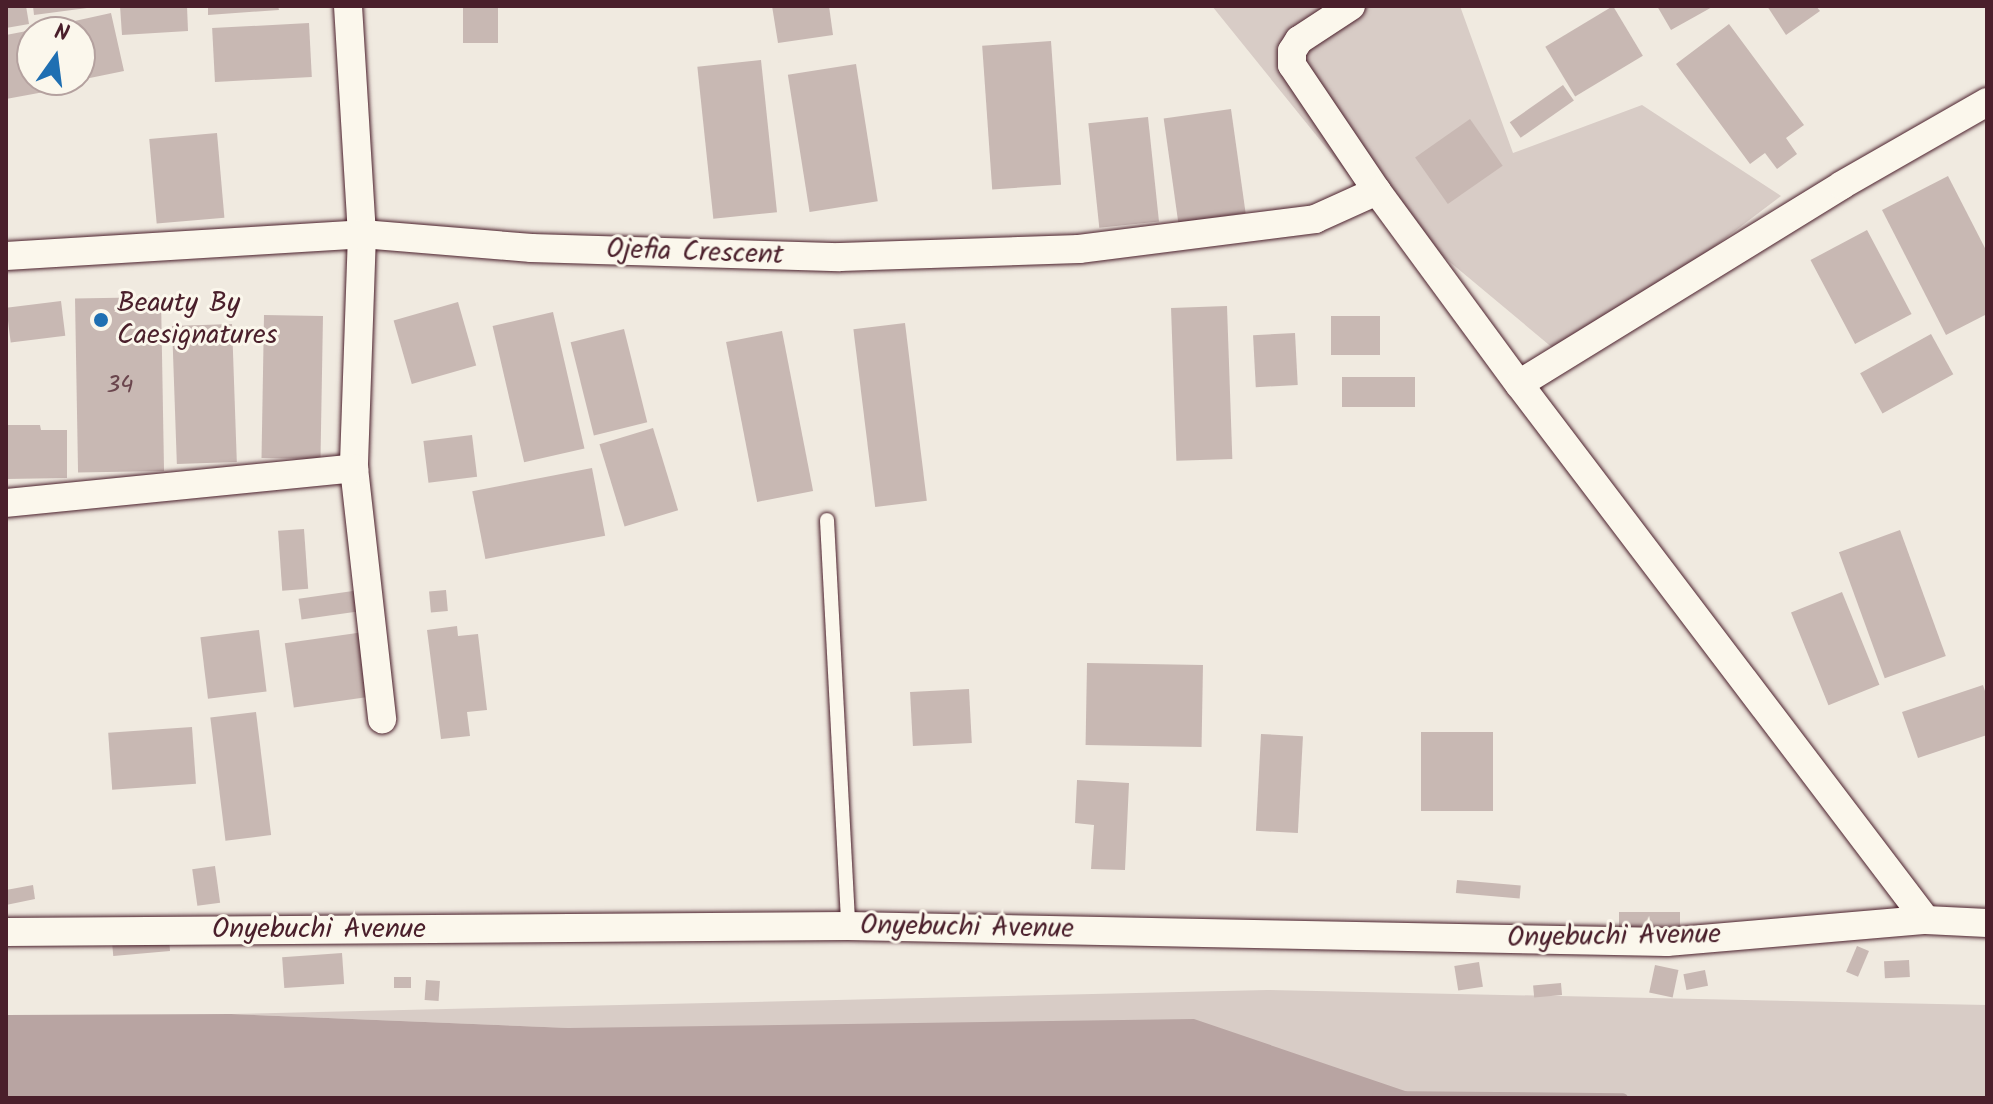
<!DOCTYPE html>
<html>
<head>
<meta charset="utf-8">
<style>
	body { margin:0 }
	#map { position:relative; width:1993px; height:1104px; overflow:hidden; background:#f0eae0; font-family:Kalam,sans-serif }
	div>[style] { position:absolute }
	[style*='--x'] { left:calc(var(--x)*1px); top:calc(var(--y)*1px); width:calc(var(--w)*1px); rotate:calc(var(--a)*1deg) }
	.green>* { inset:0; background:#d8ccc6 }
	.water>* { inset:0; background:#b8a4a2 }
	.stream>* { height:10px; margin:-5px; padding:0 5px; transform-origin:5px; border-radius:5px; background:#b8a4a2 }
	.building>* { inset:0; background:#c8b8b3; transform-origin:0 0 }
	.roads { filter:drop-shadow(0 0 2px #4a1f2b) drop-shadow(0 0 2px #4a1f2b) }
	.service>* { height:14px; margin:-7px; padding:0 7px; transform-origin:7px; border-radius:7px; background:#fbf7ec }
	.minor>* { height:28px; margin:-14px; padding:0 14px; transform-origin:14px; border-radius:14px; background:#fbf7ec }
	.dots>* { width:22px; height:22px; translate:-50% -50%; box-sizing:border-box; border:4px solid #fbf7ec; border-radius:50% }
	span { translate:-50% -50%; white-space:nowrap; text-align:center; line-height:1.15; -webkit-text-stroke:6px #fbf7ec; paint-order:stroke }
	.number-label { font-size:24px; color:#6a454d }
	.number-label span { -webkit-text-stroke-width:0 }
	.street-label { font-size:28px; color:#4a1f2b }
	.poi-label { font-size:28px; color:#4a1f2b }
	.left { translate:0 -50%; text-align:left }
	.frame { position:absolute; inset:0; border:8px solid #4a1f2b; pointer-events:none }
	.north { position:absolute; left:16px; top:16px; width:80px; height:80px; box-sizing:border-box; background:#fbf7ec; border:2px solid #b4a19f; border-radius:50%; rotate:14deg; font-size:22px; font-weight:700; line-height:32px; text-align:center; color:#4a1f2b }
	.north::after { content:''; display:block; margin:auto; width:28px; height:36px; background:#1f6fb2; clip-path:polygon(50% 0,100% 100%,50% 72%,0 100%) }
</style>
</head>
<body>
<div id="map">
	<div class="green">
		<i style="clip-path:polygon(1212px 6px,1460px 6px,1513px 153px,1642px 105px,1781px 196px,1566px 359px,1354px 182px)"></i>
		<i style="clip-path:polygon(1267px 990px,1987px 1005px,1987px 1098px,1380px 1098px,1406px 1093px,569px 1028px,231px 1014px)"></i>
	</div>
	<div class="water">
		<i style="clip-path:polygon(231px 1014px,569px 1028px,1194px 1019px,1408px 1092px,1380px 1098px,6px 1098px,6px 1015px)"></i>
	</div>
	<div class="stream">
		<i style="--x:1377;--y:1096;--w:246;--a:0.5"></i>
	</div>
	<div class="building">
		<i style="clip-path:polygon(6px 6px,26px 6px,29px 24px,6px 28px)"></i>
		<i style="clip-path:polygon(33px 6px,87px 6px,87px 8px,34px 15px)"></i>
		<i style="clip-path:polygon(120px 6px,187px 6px,188px 31px,122px 35px)"></i>
		<i style="clip-path:polygon(208px 6px,278px 6px,279px 10px,208px 15px)"></i>
		<i style="left:463px;top:6px;width:35px;height:37px"></i>
		<i style="clip-path:polygon(772px 6px,829px 6px,833px 35px,778px 43px)"></i>
		<i style="left:1613px;top:6px;width:58px;height:79px;rotate:59deg"></i>
		<i style="clip-path:polygon(1657px 6px,1714px 6px,1671px 30px)"></i>
		<i style="clip-path:polygon(1767px 6px,1816px 6px,1820px 11px,1786px 35px)"></i>
		<i style="clip-path:polygon(111px 13px,124px 71px,80px 80px,80px 32px,44px 32px,43px 28px)"></i>
		<i style="left:309px;top:23px;width:54px;height:97px;rotate:87deg"></i>
		<i style="clip-path:polygon(1729px 24px,1804px 125px,1786px 138px,1797px 154px,1777px 169px,1765px 153px,1750px 164px,1676px 64px)"></i>
		<i style="clip-path:polygon(32px 30px,32px 80px,42px 80px,44px 92px,6px 99px,6px 35px)"></i>
		<i style="left:1051px;top:41px;width:144px;height:69px;rotate:86deg"></i>
		<i style="left:761px;top:60px;width:153px;height:64px;rotate:84deg"></i>
		<i style="left:856px;top:64px;width:139px;height:69px;rotate:81deg"></i>
		<i style="left:1563px;top:85px;width:19px;height:65px;rotate:55deg"></i>
		<i style="left:1231px;top:109px;width:105px;height:68px;rotate:82deg"></i>
		<i style="left:1148px;top:117px;width:105px;height:60px;rotate:84deg"></i>
		<i style="left:1470px;top:119px;width:57px;height:67px;rotate:55deg"></i>
		<i style="left:217px;top:133px;width:85px;height:68px;rotate:85deg"></i>
		<i style="clip-path:polygon(1948px 176px,1987px 252px,1987px 314px,1946px 335px,1882px 210px)"></i>
		<i style="left:1867px;top:230px;width:95px;height:64px;rotate:62deg"></i>
		<i style="left:161px;top:297px;width:174px;height:86px;rotate:89deg"></i>
		<i style="left:61px;top:301px;width:35px;height:55px;rotate:83deg"></i>
		<i style="left:458px;top:302px;width:66px;height:67px;rotate:74deg"></i>
		<i style="left:1227px;top:306px;width:153px;height:56px;rotate:88deg"></i>
		<i style="left:553px;top:312px;width:140px;height:62px;rotate:77deg"></i>
		<i style="left:264px;top:315px;width:59px;height:143px;rotate:1deg"></i>
		<i style="left:1331px;top:316px;width:49px;height:39px"></i>
		<i style="left:905px;top:323px;width:179px;height:52px;rotate:83deg"></i>
		<i style="left:232px;top:324px;width:138px;height:60px;rotate:88deg"></i>
		<i style="left:624px;top:329px;width:96px;height:55px;rotate:76deg"></i>
		<i style="left:782px;top:331px;width:163px;height:57px;rotate:79deg"></i>
		<i style="left:1295px;top:333px;width:52px;height:42px;rotate:87deg"></i>
		<i style="left:1931px;top:334px;width:46px;height:81px;rotate:61deg"></i>
		<i style="left:1342px;top:377px;width:73px;height:30px"></i>
		<i style="clip-path:polygon(6px 425px,40px 425px,41px 430px,67px 430px,67px 478px,6px 479px)"></i>
		<i style="left:653px;top:428px;width:86px;height:56px;rotate:73deg"></i>
		<i style="left:472px;top:435px;width:42px;height:49px;rotate:83deg"></i>
		<i style="left:592px;top:468px;width:69px;height:122px;rotate:79deg"></i>
		<i style="left:304px;top:529px;width:60px;height:26px;rotate:86deg"></i>
		<i style="left:1900px;top:530px;width:134px;height:65px;rotate:70deg"></i>
		<i style="left:360px;top:590px;width:21px;height:62px;rotate:82deg"></i>
		<i style="left:446px;top:590px;width:21px;height:17px;rotate:85deg"></i>
		<i style="left:1842px;top:592px;width:100px;height:55px;rotate:68deg"></i>
		<i style="clip-path:polygon(457px 626px,458px 636px,478px 634px,487px 710px,467px 712px,470px 736px,441px 739px,427px 630px)"></i>
		<i style="left:259px;top:630px;width:62px;height:59px;rotate:83deg"></i>
		<i style="left:364px;top:632px;width:65px;height:80px;rotate:82deg"></i>
		<i style="left:1087px;top:663px;width:116px;height:82px;rotate:1deg"></i>
		<i style="clip-path:polygon(1983px 685px,1987px 697px,1987px 735px,1918px 758px,1902px 712px)"></i>
		<i style="left:969px;top:689px;width:54px;height:59px;rotate:87deg"></i>
		<i style="left:256px;top:712px;width:124px;height:46px;rotate:83deg"></i>
		<i style="left:192px;top:727px;width:57px;height:84px;rotate:86deg"></i>
		<i style="left:1421px;top:732px;width:72px;height:79px"></i>
		<i style="left:1261px;top:734px;width:42px;height:97px;rotate:3deg"></i>
		<i style="clip-path:polygon(1077px 780px,1129px 783px,1125px 870px,1091px 869px,1094px 825px,1075px 823px)"></i>
		<i style="left:215px;top:866px;width:37px;height:23px;rotate:82deg"></i>
		<i style="left:1457px;top:880px;width:64px;height:13px;rotate:5deg"></i>
		<i style="clip-path:polygon(33px 885px,35px 899px,6px 905px,6px 890px)"></i>
		<i style="left:1680px;top:912px;width:18px;height:61px;rotate:90deg"></i>
		<i style="left:169px;top:939px;width:12px;height:57px;rotate:85deg"></i>
		<i style="left:1857px;top:946px;width:13px;height:28px;rotate:23deg"></i>
		<i style="left:342px;top:953px;width:31px;height:60px;rotate:86deg"></i>
		<i style="left:1909px;top:960px;width:17px;height:25px;rotate:87deg"></i>
		<i style="left:1479px;top:962px;width:25px;height:25px;rotate:81deg"></i>
		<i style="left:1655px;top:965px;width:24px;height:28px;rotate:12deg"></i>
		<i style="left:1705px;top:970px;width:16px;height:22px;rotate:79deg"></i>
		<i style="left:394px;top:977px;width:17px;height:11px"></i>
		<i style="left:426px;top:980px;width:14px;height:20px;rotate:4deg"></i>
		<i style="left:1561px;top:983px;width:12px;height:28px;rotate:85deg"></i>
	</div>
	<div class="roads">
		<div class="service">
			<i style="--x:827;--y:520;--w:407;--a:87"></i>
		</div>
		<div class="minor">
			<i style="--x:348;--y:6;--w:228;--a:86.5"></i>
			<i style="--x:362;--y:234;--w:234;--a:92"></i>
			<i style="--x:354;--y:468;--w:253;--a:83.6"></i>
			<i style="--x:1351;--y:6;--w:62;--a:146.8"></i>
			<i style="--x:1299;--y:40;--w:13;--a:122"></i>
			<i style="--x:1292;--y:51;--w:14;--a:90"></i>
			<i style="--x:1292;--y:65;--w:152;--a:56"></i>
			<i style="--x:1377;--y:191;--w:240;--a:53.7"></i>
			<i style="--x:1519;--y:384;--w:673;--a:52.79"></i>
			<i style="--x:6;--y:256;--w:357;--a:-3.5"></i>
			<i style="--x:362;--y:234;--w:170;--a:4.7"></i>
			<i style="--x:531;--y:248;--w:309;--a:1.7"></i>
			<i style="--x:840;--y:257;--w:239;--a:-1.9"></i>
			<i style="--x:1079;--y:249;--w:238;--a:-7.2"></i>
			<i style="--x:1315;--y:219;--w:68;--a:-24.3"></i>
			<i style="--x:1519;--y:384;--w:379;--a:-31.6"></i>
			<i style="--x:1842;--y:185;--w:167;--a:-29.8"></i>
			<i style="--x:6;--y:503;--w:350;--a:-5.7"></i>
			<i style="--x:6;--y:932;--w:842;--a:-0.41"></i>
			<i style="--x:848;--y:926;--w:819;--a:1.12"></i>
			<i style="--x:1667;--y:942;--w:260;--a:-4.9"></i>
			<i style="--x:1926;--y:920;--w:61;--a:2.8"></i>
		</div>
	</div>
	<div class="dots">
		<i style="left:101px;top:320px;background:#1f6fb2"></i>
	</div>
	<div class="number-label">
		<span style="left:120px;top:386px">34</span>
	</div>
	<div class="street-label">
		<span style="left:695px;top:253px;rotate:2deg">Ojefia Crescent</span>
		<span style="left:967px;top:928px;rotate:1deg">Onyebuchi Avenue</span>
		<span style="left:319px;top:930px">Onyebuchi Avenue</span>
		<span style="left:1614px;top:937px;rotate:-1deg">Onyebuchi Avenue</span>
	</div>
	<div class="poi-label">
		<span class="left" style="left:117px;top:320px">Beauty By<br>Caesignatures</span>
	</div>
	<div class="frame"></div>
	<div class="north">N</div>
</div>
</body>
</html>
